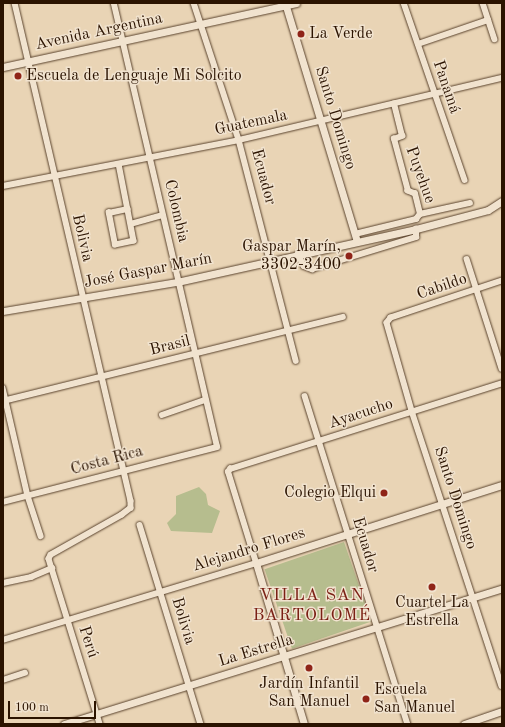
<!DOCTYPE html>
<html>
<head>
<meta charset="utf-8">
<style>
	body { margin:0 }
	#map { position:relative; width:505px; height:727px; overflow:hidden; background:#e9d4b5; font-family:"Old Standard TT",serif }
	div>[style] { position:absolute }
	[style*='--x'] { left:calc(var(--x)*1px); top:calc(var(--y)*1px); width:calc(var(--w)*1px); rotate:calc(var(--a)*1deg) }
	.green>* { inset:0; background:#b6bd8e; transform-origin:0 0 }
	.roads { filter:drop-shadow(0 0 1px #5a432d) drop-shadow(0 0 1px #5a432d) }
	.minor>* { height:5.5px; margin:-2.75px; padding:0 2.75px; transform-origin:2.75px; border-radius:2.75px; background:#f1e3cf }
	.tertiary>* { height:7px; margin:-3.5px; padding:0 3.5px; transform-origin:3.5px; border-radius:3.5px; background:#f1e3cf }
	.secondary>* { height:7px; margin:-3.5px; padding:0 3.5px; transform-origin:3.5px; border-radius:3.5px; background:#f1e3cf }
	.dots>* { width:11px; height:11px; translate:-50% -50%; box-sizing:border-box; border:2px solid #f1e3cf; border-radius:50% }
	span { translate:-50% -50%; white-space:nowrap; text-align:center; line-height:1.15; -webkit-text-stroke:3px #f1e3cf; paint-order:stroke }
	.street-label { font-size:16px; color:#2b1300 }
	.poi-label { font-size:16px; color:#2b1300 }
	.left { translate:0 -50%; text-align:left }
	.right { translate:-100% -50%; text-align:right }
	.neighbourhood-label { font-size:17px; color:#7a1f14; letter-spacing:1px }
	.frame { position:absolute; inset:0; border:4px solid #2b1300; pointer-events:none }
	.scale { position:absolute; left:8px; top:701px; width:88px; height:18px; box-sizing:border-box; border:2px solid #2b1300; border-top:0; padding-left:5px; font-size:12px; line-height:14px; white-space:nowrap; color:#2b1300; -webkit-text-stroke:3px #f1e3cf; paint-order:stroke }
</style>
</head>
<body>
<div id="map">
	<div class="green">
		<i style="clip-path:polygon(199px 487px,206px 494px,208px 505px,220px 511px,212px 533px,171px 531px,167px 523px,176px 514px,176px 496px)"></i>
		<i style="left:344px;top:542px;width:84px;height:84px;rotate:71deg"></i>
	</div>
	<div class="roads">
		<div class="minor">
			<i style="--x:15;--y:3;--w:511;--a:76.89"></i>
			<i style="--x:131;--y:501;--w:7;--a:90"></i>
			<i style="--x:131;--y:508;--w:11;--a:142"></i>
			<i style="--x:122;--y:515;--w:81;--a:150.6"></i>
			<i style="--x:51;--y:555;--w:4;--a:117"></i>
			<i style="--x:49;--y:559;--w:173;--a:72.8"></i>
			<i style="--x:194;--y:3;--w:144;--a:71.8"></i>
			<i style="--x:239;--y:140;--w:228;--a:75.5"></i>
			<i style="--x:404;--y:3;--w:187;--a:71"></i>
			<i style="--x:483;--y:3;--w:38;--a:72"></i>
			<i style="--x:418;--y:44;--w:74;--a:-18.9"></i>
			<i style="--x:119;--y:164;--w:78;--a:79"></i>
			<i style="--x:134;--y:241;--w:19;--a:168"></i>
			<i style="--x:115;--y:245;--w:33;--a:-101"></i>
			<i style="--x:109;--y:213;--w:19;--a:-12"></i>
			<i style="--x:3;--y:186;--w:240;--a:-11"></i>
			<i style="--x:239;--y:140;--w:270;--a:-13.3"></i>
			<i style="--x:420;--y:214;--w:51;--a:-12.4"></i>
			<i style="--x:131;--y:224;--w:32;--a:-16"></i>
			<i style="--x:355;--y:234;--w:63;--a:-13.8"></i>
			<i style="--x:416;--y:219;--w:6;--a:-51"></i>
			<i style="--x:420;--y:214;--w:21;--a:-104"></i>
			<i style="--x:415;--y:194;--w:8;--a:-157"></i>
			<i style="--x:408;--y:191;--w:54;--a:-105.1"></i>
			<i style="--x:394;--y:139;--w:9;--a:-21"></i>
			<i style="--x:402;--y:136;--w:33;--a:-104"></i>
			<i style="--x:298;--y:254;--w:13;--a:63"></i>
			<i style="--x:304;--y:266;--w:9;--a:21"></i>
			<i style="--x:312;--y:269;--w:109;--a:-17.1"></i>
			<i style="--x:416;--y:237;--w:8;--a:-90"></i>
			<i style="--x:467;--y:259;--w:115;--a:72.3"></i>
			<i style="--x:502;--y:281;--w:117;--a:161.6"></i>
			<i style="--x:391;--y:318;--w:6;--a:129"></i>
			<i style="--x:387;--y:323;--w:91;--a:74.1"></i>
			<i style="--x:412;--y:411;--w:289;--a:71.9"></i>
			<i style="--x:3;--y:388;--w:111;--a:77"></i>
			<i style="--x:28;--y:496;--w:42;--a:72"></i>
			<i style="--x:305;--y:396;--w:344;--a:72.6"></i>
			<i style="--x:3;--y:401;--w:350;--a:-13.9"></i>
			<i style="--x:162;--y:415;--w:46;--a:-19.2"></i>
			<i style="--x:3;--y:502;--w:221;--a:-14.4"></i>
			<i style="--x:217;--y:447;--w:456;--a:-103.1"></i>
			<i style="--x:140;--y:525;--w:208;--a:73"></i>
			<i style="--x:3;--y:583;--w:29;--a:-12"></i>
			<i style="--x:31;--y:577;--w:23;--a:-23"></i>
			<i style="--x:3;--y:640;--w:264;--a:-16.9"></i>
			<i style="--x:256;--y:563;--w:95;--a:-107.1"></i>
			<i style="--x:228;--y:472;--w:4;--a:-56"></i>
			<i style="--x:230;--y:469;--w:285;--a:-17.5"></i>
			<i style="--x:3;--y:680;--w:23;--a:-18"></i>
		</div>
		<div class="tertiary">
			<i style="--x:285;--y:3;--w:249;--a:73.2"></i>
			<i style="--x:3;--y:67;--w:300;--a:-12.3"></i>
			<i style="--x:64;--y:724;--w:459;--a:-17.2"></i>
			<i style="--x:304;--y:724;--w:168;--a:-106.6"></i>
			<i style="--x:256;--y:563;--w:258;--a:-17.6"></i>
		</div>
		<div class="secondary">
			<i style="--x:3;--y:311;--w:176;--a:-9.5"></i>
			<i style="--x:177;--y:282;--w:245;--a:-12.5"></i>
			<i style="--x:416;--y:229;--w:74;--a:-14.8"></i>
			<i style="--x:488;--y:210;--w:17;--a:-33"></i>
			<i style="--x:464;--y:724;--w:40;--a:-18.9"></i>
		</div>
	</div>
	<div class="dots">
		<i style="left:301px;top:34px;background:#8f2418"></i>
		<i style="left:18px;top:76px;background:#8f2418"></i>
		<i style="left:349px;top:256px;background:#8f2418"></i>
		<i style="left:384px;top:493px;background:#8f2418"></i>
		<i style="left:432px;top:587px;background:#8f2418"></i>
		<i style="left:309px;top:668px;background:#8f2418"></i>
		<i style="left:366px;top:699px;background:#8f2418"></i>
	</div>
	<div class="street-label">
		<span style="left:99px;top:32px;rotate:-12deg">Avenida Argentina</span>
		<span style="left:446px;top:87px;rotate:71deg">Panamá</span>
		<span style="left:335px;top:118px;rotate:73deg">Santo Domingo</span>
		<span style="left:251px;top:123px;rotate:-12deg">Guatemala</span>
		<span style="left:420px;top:175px;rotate:70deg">Puyehue</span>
		<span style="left:263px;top:177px;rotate:75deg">Ecuador</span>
		<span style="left:176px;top:211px;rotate:77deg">Colombia</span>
		<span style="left:82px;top:238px;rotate:77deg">Bolivia</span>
		<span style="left:148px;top:271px;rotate:-11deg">José Gaspar Marín</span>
		<span style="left:442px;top:287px;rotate:-19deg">Cabildo</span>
		<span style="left:170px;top:346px;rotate:-14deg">Brasil</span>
		<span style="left:361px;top:414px;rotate:-18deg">Ayacucho</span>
		<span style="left:107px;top:461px;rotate:-15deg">Costa Rica</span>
		<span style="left:455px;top:498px;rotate:72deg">Santo Domingo</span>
		<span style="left:365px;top:545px;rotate:73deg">Ecuador</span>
		<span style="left:249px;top:550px;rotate:-17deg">Alejandro Flores</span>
		<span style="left:183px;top:621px;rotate:73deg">Bolivia</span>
		<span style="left:88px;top:642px;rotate:72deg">Perú</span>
		<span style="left:256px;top:651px;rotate:-17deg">La Estrella</span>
	</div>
	<div class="poi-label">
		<span class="left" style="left:309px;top:34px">La Verde</span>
		<span class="left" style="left:26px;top:76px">Escuela de Lenguaje Mi Solcito</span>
		<span class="right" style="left:341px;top:256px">Gaspar Marín,<br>3302-3400</span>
		<span class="right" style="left:376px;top:493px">Colegio Elqui</span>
		<span style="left:432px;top:612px">Cuartel La<br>Estrella</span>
		<span style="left:309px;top:693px">Jardín Infantil<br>San Manuel</span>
		<span class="left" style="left:374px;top:699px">Escuela<br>San Manuel</span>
	</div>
	<div class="neighbourhood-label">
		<span style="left:312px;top:606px">VILLA SAN<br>BARTOLOMÉ</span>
	</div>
	<div class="frame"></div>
	<div class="scale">100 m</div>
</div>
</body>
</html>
